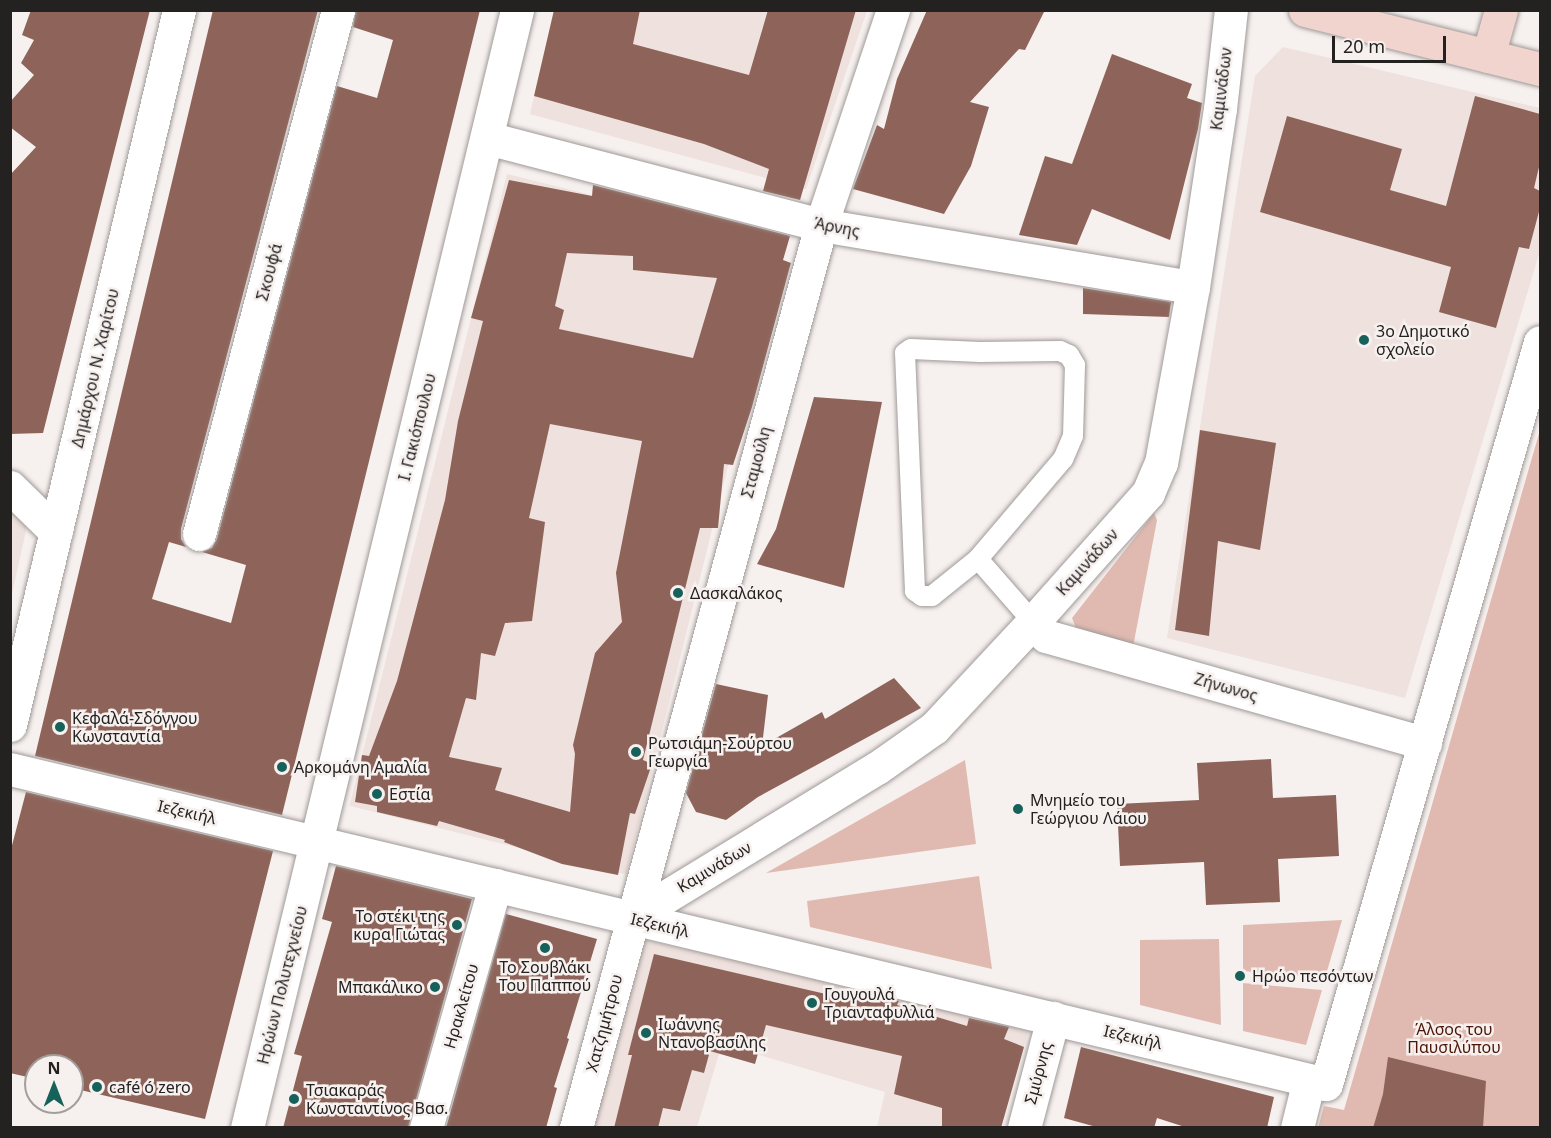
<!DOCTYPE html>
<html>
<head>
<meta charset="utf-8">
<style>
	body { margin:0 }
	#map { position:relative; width:1551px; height:1138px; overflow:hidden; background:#f6f0ee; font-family:"Noto Sans",sans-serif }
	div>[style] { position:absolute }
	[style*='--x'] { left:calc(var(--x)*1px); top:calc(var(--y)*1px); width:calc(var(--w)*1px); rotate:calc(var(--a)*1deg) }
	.built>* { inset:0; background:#efe1dd; transform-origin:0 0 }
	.green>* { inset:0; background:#e0bab0 }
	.building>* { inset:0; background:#8e645a }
	.roads { filter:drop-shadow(0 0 2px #9f9a98) drop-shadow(0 0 2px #9f9a98) }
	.lane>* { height:20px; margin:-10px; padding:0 10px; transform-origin:10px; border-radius:10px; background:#fff }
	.street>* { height:33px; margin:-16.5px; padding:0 16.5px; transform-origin:16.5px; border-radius:16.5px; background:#fff }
	.secondary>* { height:33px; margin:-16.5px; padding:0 16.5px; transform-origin:16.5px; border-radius:16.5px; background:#f1d4cd }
	.dots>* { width:16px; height:16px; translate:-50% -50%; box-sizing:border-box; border:3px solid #f6f0ee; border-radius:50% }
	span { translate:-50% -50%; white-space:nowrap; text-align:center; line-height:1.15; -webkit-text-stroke:5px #f6f0ee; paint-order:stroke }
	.street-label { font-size:16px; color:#242221 }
	.poi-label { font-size:16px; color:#242221 }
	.left { translate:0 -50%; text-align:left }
	.right { translate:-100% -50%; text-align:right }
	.park-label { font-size:16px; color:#4d1508 }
	.frame { position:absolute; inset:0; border:12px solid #242221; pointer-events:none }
	.north { position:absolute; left:24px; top:1054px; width:60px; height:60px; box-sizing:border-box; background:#f6f0ee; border:2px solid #a29e9c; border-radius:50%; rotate:0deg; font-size:16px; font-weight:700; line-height:24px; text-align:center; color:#242221 }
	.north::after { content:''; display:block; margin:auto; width:21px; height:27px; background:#16625a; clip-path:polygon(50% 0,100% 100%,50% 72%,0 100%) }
	.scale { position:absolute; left:1332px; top:36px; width:114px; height:27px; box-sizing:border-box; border:3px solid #242221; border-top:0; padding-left:8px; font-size:18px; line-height:21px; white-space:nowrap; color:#242221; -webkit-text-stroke:4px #f6f0ee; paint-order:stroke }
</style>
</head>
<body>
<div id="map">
	<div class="built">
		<i style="clip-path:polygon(554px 11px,867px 11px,806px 189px,530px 114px)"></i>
		<i style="clip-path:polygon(1283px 47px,1540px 108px,1540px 251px,1405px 698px,1167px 638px,1255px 76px)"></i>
		<i style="left:507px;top:174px;width:285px;height:651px;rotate:14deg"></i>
		<i style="clip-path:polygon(11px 498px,29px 517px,11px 598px)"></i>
		<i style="clip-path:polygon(645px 940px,1030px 1026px,1000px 1127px,877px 1127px,885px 1092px,722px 1044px,697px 1127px,591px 1128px)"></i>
	</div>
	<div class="green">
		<i style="clip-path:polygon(1540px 430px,1540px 1127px,1318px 1128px,1324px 1106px,1344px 1110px)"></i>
		<i style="clip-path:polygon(1154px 513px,1157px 520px,1133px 647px,1078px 633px,1072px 618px)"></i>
		<i style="clip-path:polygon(965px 760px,976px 844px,766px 873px)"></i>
		<i style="clip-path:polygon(979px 876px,992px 969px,810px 927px,807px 901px)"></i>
		<i style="clip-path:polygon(1342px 920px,1325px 978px,1243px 971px,1243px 925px)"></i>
		<i style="clip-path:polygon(1219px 939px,1221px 1025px,1140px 1005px,1140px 940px)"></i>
		<i style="clip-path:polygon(1243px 983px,1322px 990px,1306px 1045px,1243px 1031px)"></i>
	</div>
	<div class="building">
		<i style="clip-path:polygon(31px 10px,150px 10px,43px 433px,10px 434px,10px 175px,36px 147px,10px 127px,10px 102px,34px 75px,21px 63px,34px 40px,22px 35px)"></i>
		<i style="clip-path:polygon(213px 10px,318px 10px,181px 529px,181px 539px,186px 547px,169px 542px,152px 599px,231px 623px,246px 565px,202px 552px,212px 548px,217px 539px,337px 86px,377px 98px,393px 40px,353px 27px,356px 10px,480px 10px,282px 815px,35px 756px)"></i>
		<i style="clip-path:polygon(554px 10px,640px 10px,633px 44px,749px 75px,768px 10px,856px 10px,800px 200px,763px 191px,769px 169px,704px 144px,534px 96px)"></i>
		<i style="clip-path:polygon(927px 10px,1045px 10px,1025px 50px,1019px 49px,970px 102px,989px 107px,971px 166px,944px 214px,853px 189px,877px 125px,884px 129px,897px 79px)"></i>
		<i style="clip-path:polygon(1112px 54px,1192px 84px,1187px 98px,1202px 103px,1198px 129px,1170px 240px,1092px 209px,1077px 245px,1019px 235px,1045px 156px,1072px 164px)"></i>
		<i style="clip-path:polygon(1475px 96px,1540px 114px,1540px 163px,1534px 188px,1540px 191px,1540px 208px,1529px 249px,1519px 247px,1496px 328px,1439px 312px,1451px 267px,1260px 212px,1287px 116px,1402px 149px,1390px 190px,1446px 206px)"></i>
		<i style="clip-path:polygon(evenodd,509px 180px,592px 196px,593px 185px,790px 236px,783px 260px,791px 263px,789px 270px,752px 407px,733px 465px,724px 464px,718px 528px,700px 528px,643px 760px,652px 764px,635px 814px,630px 813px,618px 875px,562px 864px,504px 842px,505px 840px,439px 821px,437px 826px,377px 812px,377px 806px,355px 802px,362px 755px,369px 756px,397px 681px,445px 500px,458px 421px,483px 321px,471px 318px,509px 180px,567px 253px,633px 256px,633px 270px,717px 278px,693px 358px,559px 329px,564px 310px,555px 306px,567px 253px,509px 180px,550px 424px,642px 441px,616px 573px,622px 622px,595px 653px,573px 745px,575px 754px,570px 812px,495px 790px,502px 768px,449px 757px,466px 698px,476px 700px,481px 653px,495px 656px,505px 623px,532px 621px,545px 522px,529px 518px,550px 424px)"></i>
		<i style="clip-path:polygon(1083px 288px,1171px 302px,1169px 317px,1083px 314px)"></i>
		<i style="clip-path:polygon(814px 397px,882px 402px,844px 588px,757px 564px,776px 529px)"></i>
		<i style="clip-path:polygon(1200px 430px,1276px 443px,1260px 550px,1218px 541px,1209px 636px,1175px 630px)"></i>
		<i style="clip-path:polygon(894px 678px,921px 708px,758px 797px,726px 820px,696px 812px,686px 793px,716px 684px,768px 695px,762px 746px,822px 712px,825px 719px)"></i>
		<i style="clip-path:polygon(1271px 759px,1273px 798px,1336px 795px,1339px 856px,1278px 859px,1280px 902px,1206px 905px,1204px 862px,1120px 866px,1117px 804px,1199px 800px,1197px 763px)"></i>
		<i style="clip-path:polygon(26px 792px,273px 851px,205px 1119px,72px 1088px,72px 1066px,36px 1066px,36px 1079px,10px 1073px,10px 853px)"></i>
		<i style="clip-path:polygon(336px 866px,472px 899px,408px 1128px,283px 1128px,302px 1056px,294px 1054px,332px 922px,322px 919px)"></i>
		<i style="clip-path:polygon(506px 914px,597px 939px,567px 1038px,569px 1039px,554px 1087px,557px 1088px,546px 1128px,446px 1128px)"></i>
		<i style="clip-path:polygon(654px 954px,856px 1001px,859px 992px,899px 1001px,897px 1005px,967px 1026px,969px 1018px,1009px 1027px,1004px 1039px,1024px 1047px,1001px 1128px,942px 1128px,942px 1108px,894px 1094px,902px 1056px,766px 1025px,755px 1064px,710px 1051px,704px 1073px,692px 1070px,680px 1111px,663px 1108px,658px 1128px,614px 1128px,632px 1055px,628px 1055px)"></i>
		<i style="clip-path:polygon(1081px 1047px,1274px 1097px,1267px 1128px,1188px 1128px,1157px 1118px,1154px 1128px,1100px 1128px,1064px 1118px)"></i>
		<i style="clip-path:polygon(1388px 1057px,1486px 1081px,1483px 1128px,1373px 1128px,1383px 1094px)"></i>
	</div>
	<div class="roads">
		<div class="lane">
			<i style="--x:978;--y:559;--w:59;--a:141.2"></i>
			<i style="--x:932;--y:596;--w:10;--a:180"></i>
			<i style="--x:922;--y:596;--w:9;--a:-144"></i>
			<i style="--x:915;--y:591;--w:238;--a:-92.4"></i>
			<i style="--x:905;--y:353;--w:7;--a:-34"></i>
			<i style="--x:911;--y:349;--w:69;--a:2.5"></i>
			<i style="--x:980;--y:352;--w:80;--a:-0.7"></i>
			<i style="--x:1060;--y:351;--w:10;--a:24"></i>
			<i style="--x:1069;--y:355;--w:12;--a:59"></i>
			<i style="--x:1075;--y:365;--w:71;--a:91.6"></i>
			<i style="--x:1073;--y:436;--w:25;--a:113"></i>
			<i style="--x:1063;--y:459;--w:131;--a:130.4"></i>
			<i style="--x:978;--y:559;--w:84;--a:48.9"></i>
		</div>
		<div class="street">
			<i style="--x:487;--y:138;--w:345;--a:14.6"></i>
			<i style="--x:821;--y:225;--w:377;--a:9.5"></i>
			<i style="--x:10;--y:487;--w:64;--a:44.4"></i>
			<i style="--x:199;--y:534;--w:542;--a:-75.14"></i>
			<i style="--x:1033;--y:622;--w:19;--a:47"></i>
			<i style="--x:1046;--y:636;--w:394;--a:15.8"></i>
			<i style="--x:10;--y:725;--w:735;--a:-76.7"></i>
			<i style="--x:10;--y:769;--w:1353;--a:13.46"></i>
			<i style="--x:1326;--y:1084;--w:772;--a:-73.91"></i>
			<i style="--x:631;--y:918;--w:288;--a:-31.4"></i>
			<i style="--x:877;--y:768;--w:70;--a:-35.1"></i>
			<i style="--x:934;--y:728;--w:145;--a:-47"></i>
			<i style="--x:1033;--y:622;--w:173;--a:-48.3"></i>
			<i style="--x:1148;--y:493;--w:33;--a:-67"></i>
			<i style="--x:1161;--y:463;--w:179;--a:-79.7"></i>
			<i style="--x:1193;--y:287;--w:180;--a:-81.4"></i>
			<i style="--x:1220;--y:109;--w:100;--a:-83.7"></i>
			<i style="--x:247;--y:1128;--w:1150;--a:-76.42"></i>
			<i style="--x:426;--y:1128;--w:253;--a:-74.1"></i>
			<i style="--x:576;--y:1128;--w:936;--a:-74.82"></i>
			<i style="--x:821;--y:225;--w:227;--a:-71.5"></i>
			<i style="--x:1024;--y:1128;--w:114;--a:-75.2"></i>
			<i style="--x:1297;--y:1128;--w:49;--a:-76"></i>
		</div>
		<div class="secondary">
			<i style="--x:1305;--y:10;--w:242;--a:14.1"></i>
			<i style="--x:1488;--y:56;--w:48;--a:-74.2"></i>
		</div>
	</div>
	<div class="dots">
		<i style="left:1364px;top:340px;background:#16625a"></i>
		<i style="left:678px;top:593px;background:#16625a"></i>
		<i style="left:60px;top:727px;background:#16625a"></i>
		<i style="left:636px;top:752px;background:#16625a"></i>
		<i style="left:282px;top:767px;background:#16625a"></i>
		<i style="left:377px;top:794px;background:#16625a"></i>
		<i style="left:1018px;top:809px;background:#16625a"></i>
		<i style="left:457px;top:925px;background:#16625a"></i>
		<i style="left:545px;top:948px;background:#16625a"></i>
		<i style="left:1240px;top:976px;background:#16625a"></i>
		<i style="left:435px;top:987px;background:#16625a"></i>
		<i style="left:812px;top:1003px;background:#16625a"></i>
		<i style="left:646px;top:1033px;background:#16625a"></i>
		<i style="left:97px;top:1087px;background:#16625a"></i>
		<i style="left:294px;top:1099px;background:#16625a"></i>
	</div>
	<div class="street-label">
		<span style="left:1221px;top:89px;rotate:-83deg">Καμινάδων</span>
		<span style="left:837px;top:227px;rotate:11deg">Άρνης</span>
		<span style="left:269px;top:272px;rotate:-75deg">Σκουφά</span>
		<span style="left:95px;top:368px;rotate:-77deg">Δημάρχου Ν. Χαρίτου</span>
		<span style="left:417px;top:427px;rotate:-76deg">Ι. Γακιόπουλου</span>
		<span style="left:756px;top:462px;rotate:-75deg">Σταμούλη</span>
		<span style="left:1087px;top:562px;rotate:-48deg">Καμινάδων</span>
		<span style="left:1226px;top:687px;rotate:16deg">Ζήνωνος</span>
		<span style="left:187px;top:812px;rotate:13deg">Ιεζεκιήλ</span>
		<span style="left:714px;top:867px;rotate:-31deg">Καμινάδων</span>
		<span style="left:660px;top:925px;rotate:13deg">Ιεζεκιήλ</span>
		<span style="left:282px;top:985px;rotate:-76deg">Ηρώων Πολυτεχνείου</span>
		<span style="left:461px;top:1006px;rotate:-74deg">Ηρακλείτου</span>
		<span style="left:604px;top:1023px;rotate:-75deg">Χατζημήτρου</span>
		<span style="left:1133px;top:1037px;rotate:13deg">Ιεζεκιήλ</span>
		<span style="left:1038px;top:1073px;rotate:-75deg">Σμύρνης</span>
	</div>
	<div class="poi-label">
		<span class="left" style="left:1376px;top:340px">3ο Δημοτικό<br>σχολείο</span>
		<span class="left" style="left:690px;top:593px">Δασκαλάκος</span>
		<span class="left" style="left:72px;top:727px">Κεφαλά-Σδόγγου<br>Κωνσταντία</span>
		<span class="left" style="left:648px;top:752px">Ρωτσιάμη-Σούρτου<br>Γεωργία</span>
		<span class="left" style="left:294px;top:767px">Αρκομάνη Αμαλία</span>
		<span class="left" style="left:389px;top:794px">Εστία</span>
		<span class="left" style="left:1030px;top:809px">Μνημείο του<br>Γεώργιου Λάιου</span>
		<span class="right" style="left:445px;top:925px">Το στέκι της<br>κυρα Γιώτας</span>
		<span style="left:545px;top:976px">Το Σουβλάκι<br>Του Παππού</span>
		<span class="left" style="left:1252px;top:976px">Ηρώο πεσόντων</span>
		<span class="right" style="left:423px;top:987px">Μπακάλικο</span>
		<span class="left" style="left:824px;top:1003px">Γουγουλά<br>Τριανταφυλλιά</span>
		<span class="left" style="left:658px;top:1033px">Ιωάννης<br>Ντανοβασίλης</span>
		<span class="left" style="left:109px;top:1087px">café ó zero</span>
		<span class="left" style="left:306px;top:1099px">Τσιακαράς<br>Κωνσταντίνος Βασ.</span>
	</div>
	<div class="park-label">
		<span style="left:1454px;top:1038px">Άλσος του<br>Παυσιλύπου</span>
	</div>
	<div class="frame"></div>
	<div class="north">N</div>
	<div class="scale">20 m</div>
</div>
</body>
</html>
